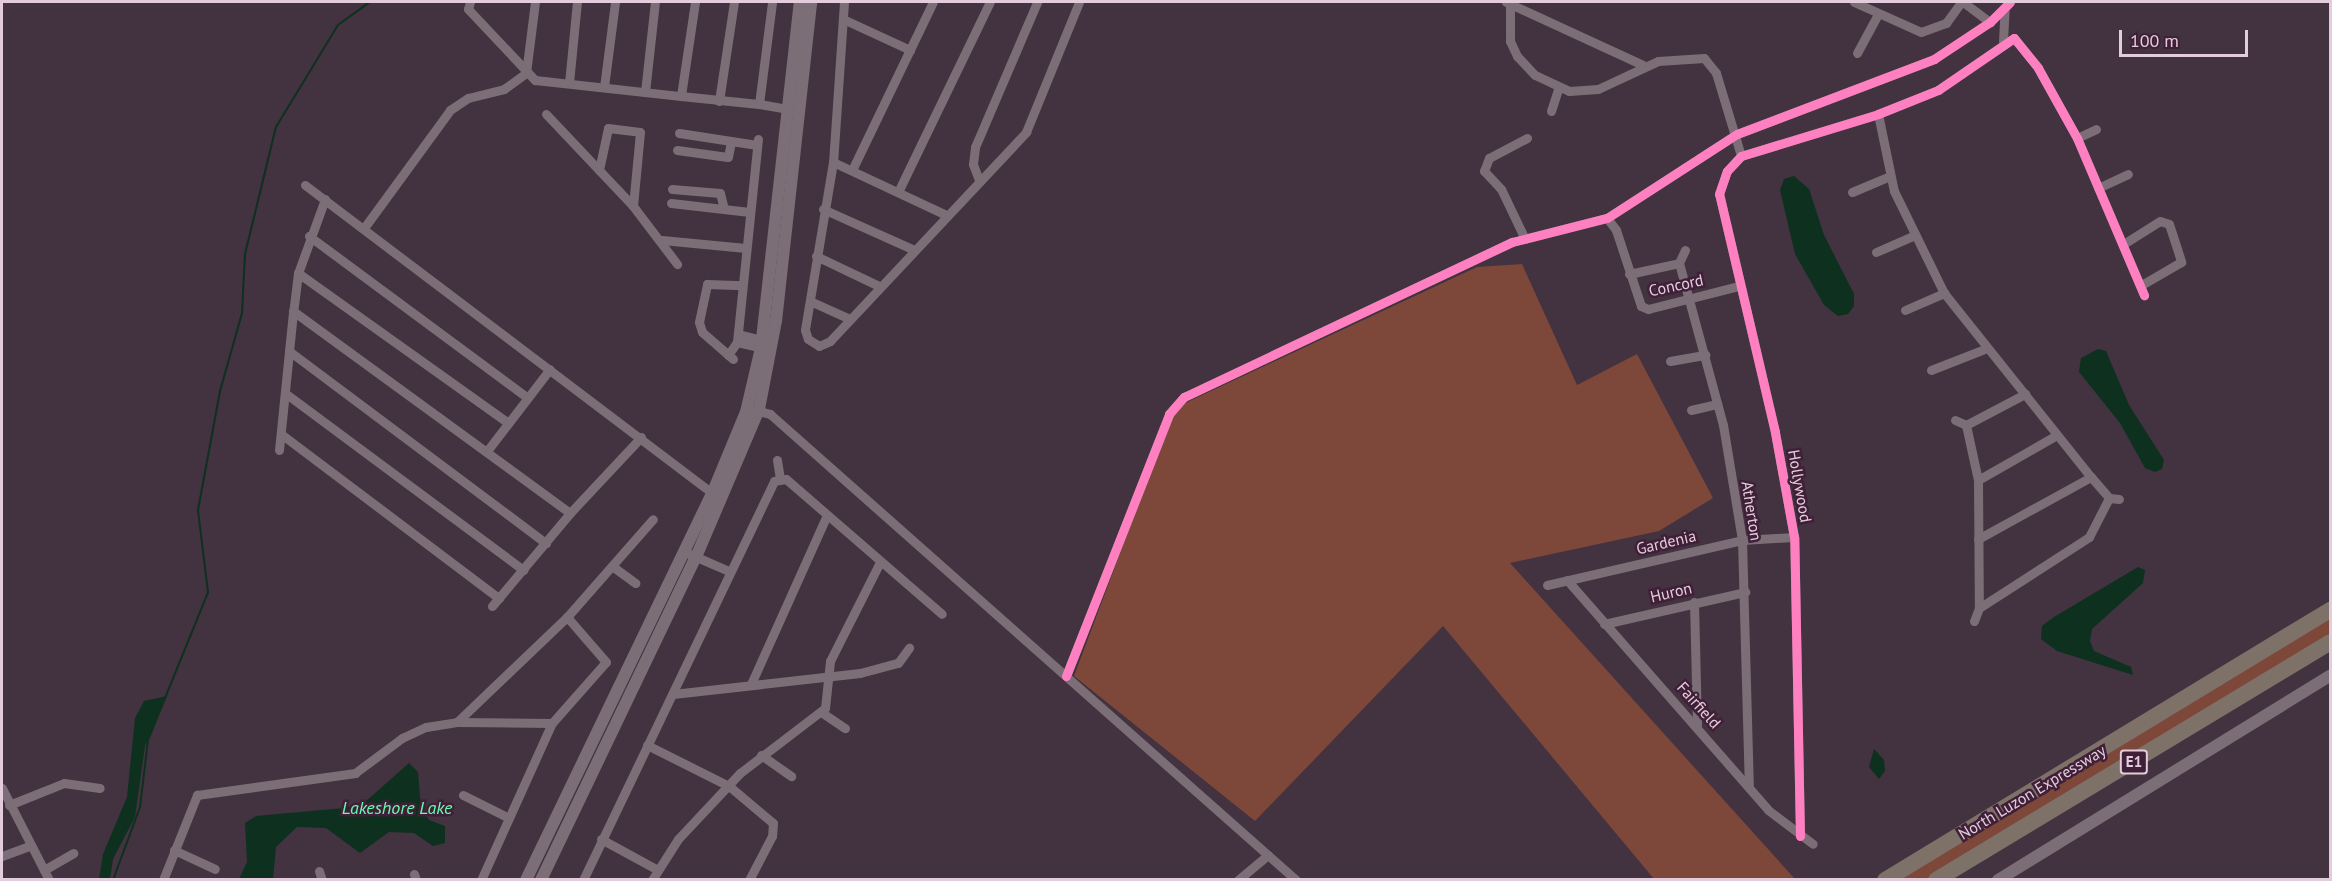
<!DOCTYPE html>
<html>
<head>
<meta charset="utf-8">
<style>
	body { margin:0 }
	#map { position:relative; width:2332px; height:881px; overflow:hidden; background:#43323f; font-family:"PT Sans",sans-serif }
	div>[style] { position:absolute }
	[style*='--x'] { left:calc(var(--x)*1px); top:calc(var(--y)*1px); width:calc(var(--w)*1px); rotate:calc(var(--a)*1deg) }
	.green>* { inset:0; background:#7d473a }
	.water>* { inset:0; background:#0e301f }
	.stream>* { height:2px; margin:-1px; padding:0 1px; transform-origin:1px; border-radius:1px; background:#0e301f }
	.minor>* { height:9px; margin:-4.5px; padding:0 4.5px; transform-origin:4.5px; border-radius:4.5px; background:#7b6e77 }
	.tertiary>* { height:12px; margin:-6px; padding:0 6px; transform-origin:6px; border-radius:6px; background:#7b6e77 }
	.motorway>* { height:16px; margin:-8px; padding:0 8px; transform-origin:8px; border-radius:8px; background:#7e7268 }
	.cycleway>* { height:9px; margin:-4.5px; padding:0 4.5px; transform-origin:4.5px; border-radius:4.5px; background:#ff80c0 }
	span { translate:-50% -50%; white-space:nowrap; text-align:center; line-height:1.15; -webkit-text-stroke:5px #402038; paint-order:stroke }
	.shield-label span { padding:2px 4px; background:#402038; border:2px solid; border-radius:4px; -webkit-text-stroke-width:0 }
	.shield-label { font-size:15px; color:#e3cddc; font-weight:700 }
	.street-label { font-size:16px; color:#e3cddc }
	.water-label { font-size:18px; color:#65feae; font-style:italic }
	.frame { position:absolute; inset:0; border:3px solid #e3cddc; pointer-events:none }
	.scale { position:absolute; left:2119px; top:30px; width:129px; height:27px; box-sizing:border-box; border:3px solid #e3cddc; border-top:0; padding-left:8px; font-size:18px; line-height:21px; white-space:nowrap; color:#e3cddc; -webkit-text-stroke:4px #402038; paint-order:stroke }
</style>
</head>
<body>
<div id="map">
	<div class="green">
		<i style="clip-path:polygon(1522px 264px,1577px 385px,1637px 354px,1713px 498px,1659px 531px,1510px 563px,1795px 879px,1654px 879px,1443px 626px,1255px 821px,1074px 676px,1169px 423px,1181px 405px,1477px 267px)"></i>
		<i style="clip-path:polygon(2330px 616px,2330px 637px,1930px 879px,1896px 880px)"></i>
	</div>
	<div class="water">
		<i style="clip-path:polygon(1794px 176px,1809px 189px,1824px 235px,1854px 294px,1854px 306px,1848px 314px,1838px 316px,1824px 305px,1795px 254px,1780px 190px,1784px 179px)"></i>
		<i style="clip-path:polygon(2098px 349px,2106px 351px,2129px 405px,2164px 460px,2162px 469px,2155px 472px,2145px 468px,2120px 423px,2079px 372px,2081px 358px)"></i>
		<i style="clip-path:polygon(2138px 567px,2145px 570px,2143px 583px,2092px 629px,2090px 641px,2094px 651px,2131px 667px,2133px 675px,2057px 651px,2041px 639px,2042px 626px,2054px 617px)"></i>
		<i style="clip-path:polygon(167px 696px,145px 746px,135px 817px,113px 859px,110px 879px,99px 879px,103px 854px,127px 797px,135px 718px,144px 701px)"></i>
		<i style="clip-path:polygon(1874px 749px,1884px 760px,1885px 771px,1879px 779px,1869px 767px)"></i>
		<i style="clip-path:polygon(409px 763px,418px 772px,421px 808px,429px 820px,445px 826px,445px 843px,433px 846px,414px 833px,389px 832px,360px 853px,326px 828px,297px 827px,276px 847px,273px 879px,239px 879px,247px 862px,245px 823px,256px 816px,344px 808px,365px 802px)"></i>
	</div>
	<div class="stream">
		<i style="--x:113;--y:880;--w:78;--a:-69.7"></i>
		<i style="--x:140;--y:807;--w:67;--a:-83.2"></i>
		<i style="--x:148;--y:740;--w:160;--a:-67.9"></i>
		<i style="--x:208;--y:592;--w:83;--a:-97"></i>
		<i style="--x:198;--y:510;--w:121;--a:-79.5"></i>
		<i style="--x:220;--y:391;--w:81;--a:-74.2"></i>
		<i style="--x:242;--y:313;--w:59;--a:-87.1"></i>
		<i style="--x:245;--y:254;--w:131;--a:-76.3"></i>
		<i style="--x:276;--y:127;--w:119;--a:-58.7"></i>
		<i style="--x:338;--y:25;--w:39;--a:-36"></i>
	</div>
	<div class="minor">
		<i style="--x:470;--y:2;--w:7;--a:106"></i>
		<i style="--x:468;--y:9;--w:98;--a:46.7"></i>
		<i style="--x:535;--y:80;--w:147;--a:6.3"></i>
		<i style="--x:695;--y:2;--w:95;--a:98.5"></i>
		<i style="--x:681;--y:96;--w:78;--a:5.9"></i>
		<i style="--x:759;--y:104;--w:103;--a:-82.7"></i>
		<i style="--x:844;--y:2;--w:160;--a:93.9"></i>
		<i style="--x:833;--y:162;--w:170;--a:99.5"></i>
		<i style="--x:805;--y:330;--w:9;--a:72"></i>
		<i style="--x:808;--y:339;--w:13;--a:32"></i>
		<i style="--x:819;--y:346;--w:12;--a:-24"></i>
		<i style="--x:830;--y:341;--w:287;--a:-46.8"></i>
		<i style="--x:1026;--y:132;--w:140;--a:-67.8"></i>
		<i style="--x:1506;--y:2;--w:151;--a:24.7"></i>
		<i style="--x:1854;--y:2;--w:73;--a:24.1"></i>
		<i style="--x:1921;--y:32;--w:27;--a:-20"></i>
		<i style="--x:1946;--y:23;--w:26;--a:-54"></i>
		<i style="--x:1963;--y:2;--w:34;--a:37"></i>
		<i style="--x:1510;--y:4;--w:37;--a:90"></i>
		<i style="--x:1510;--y:41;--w:17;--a:65"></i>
		<i style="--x:1517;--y:56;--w:26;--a:47"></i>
		<i style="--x:1535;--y:75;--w:38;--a:25"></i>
		<i style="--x:1569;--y:91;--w:29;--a:-4"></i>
		<i style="--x:1598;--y:89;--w:66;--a:-25"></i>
		<i style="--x:1658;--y:61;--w:46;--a:-3.7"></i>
		<i style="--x:1704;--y:58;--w:19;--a:51"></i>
		<i style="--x:1716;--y:73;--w:87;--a:73.2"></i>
		<i style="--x:843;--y:19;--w:74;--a:24.8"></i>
		<i style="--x:2003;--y:41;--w:34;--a:-87"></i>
		<i style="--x:1857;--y:53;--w:44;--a:-61.7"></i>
		<i style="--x:569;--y:83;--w:81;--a:-84.4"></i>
		<i style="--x:604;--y:87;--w:86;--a:-82.6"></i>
		<i style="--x:645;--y:92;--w:91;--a:-83.7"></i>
		<i style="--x:719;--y:101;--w:100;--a:-81.4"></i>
		<i style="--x:759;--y:104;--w:27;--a:10"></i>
		<i style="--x:1551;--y:111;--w:25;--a:-72"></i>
		<i style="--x:546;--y:114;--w:127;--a:46.6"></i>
		<i style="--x:633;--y:206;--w:73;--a:52.8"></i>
		<i style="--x:1878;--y:114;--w:79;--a:78.3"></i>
		<i style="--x:1894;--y:191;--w:114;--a:63.9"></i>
		<i style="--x:1944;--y:293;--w:236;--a:51.4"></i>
		<i style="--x:2091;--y:477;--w:28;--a:49"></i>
		<i style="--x:2109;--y:498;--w:10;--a:6"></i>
		<i style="--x:679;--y:133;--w:79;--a:8.7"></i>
		<i style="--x:2077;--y:138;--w:21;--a:-25"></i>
		<i style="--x:677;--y:150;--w:51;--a:7.8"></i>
		<i style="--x:728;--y:157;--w:16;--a:-79"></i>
		<i style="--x:833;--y:162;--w:123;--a:25.1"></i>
		<i style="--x:853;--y:168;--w:184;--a:-64.3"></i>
		<i style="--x:599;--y:170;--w:43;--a:-77.9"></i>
		<i style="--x:608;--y:128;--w:32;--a:7"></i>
		<i style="--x:640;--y:132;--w:74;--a:95.4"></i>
		<i style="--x:979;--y:180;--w:17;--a:-111"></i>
		<i style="--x:973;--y:164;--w:17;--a:-83"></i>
		<i style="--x:975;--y:147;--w:158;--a:-66.8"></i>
		<i style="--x:305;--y:185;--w:515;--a:37.11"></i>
		<i style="--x:2098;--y:188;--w:33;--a:-25"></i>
		<i style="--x:672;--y:189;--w:48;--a:4.8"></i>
		<i style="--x:720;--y:193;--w:16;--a:76"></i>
		<i style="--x:898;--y:192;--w:211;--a:-64.2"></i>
		<i style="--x:1852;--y:192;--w:41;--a:-22.8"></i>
		<i style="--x:325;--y:199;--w:79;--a:110"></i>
		<i style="--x:298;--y:273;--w:38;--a:97"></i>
		<i style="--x:293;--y:311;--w:343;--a:36.1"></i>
		<i style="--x:570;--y:513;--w:104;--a:-46.9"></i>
		<i style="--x:671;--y:203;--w:79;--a:6.6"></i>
		<i style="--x:823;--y:209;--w:98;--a:24.2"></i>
		<i style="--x:1607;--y:218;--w:15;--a:53"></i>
		<i style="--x:1616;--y:230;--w:80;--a:71.8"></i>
		<i style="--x:1641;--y:306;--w:8;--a:23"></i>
		<i style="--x:1648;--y:309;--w:94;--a:-14.2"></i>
		<i style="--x:364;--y:228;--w:146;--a:-53.9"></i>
		<i style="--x:450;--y:110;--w:22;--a:-34"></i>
		<i style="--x:468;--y:98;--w:37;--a:-14"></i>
		<i style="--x:504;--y:89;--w:27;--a:-36"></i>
		<i style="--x:526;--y:73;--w:72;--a:-82.8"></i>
		<i style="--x:309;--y:236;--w:272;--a:36.5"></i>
		<i style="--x:1525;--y:239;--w:55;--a:-115.6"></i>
		<i style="--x:1501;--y:189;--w:25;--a:-133"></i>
		<i style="--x:1484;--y:171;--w:14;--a:-69"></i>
		<i style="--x:1489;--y:158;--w:43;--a:-27.8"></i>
		<i style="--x:662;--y:240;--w:84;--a:5.4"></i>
		<i style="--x:2125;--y:243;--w:41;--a:-32.2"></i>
		<i style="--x:2160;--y:221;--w:9;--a:18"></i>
		<i style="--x:2169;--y:224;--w:40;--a:72"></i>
		<i style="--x:2181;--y:262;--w:44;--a:149.9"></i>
		<i style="--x:1685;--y:250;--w:14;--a:115"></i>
		<i style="--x:1679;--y:263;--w:168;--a:74.8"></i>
		<i style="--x:1723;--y:425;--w:117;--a:80.6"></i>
		<i style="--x:1742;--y:540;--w:245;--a:88.4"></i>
		<i style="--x:1876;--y:252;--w:43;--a:-23.6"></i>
		<i style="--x:816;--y:256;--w:70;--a:25.5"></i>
		<i style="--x:298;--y:273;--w:258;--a:35.5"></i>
		<i style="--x:1629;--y:274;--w:51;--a:-12.4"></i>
		<i style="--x:810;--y:301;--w:44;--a:24.2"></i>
		<i style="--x:1905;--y:310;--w:43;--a:-23.6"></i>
		<i style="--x:738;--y:334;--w:30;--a:14"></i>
		<i style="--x:737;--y:342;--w:31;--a:13"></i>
		<i style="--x:289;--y:351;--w:321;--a:36.8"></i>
		<i style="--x:728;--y:355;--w:16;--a:-55"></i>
		<i style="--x:737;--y:342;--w:204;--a:-84.1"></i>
		<i style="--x:733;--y:359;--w:41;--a:-138.9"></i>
		<i style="--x:702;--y:332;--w:10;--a:-107"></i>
		<i style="--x:699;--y:322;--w:39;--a:-78"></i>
		<i style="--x:707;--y:284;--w:35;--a:2"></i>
		<i style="--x:1670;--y:361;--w:36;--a:-10"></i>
		<i style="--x:1931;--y:370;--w:60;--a:-21.4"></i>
		<i style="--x:285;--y:393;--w:297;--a:36.6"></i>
		<i style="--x:755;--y:410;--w:16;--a:15"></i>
		<i style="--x:770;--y:414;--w:703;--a:41.54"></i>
		<i style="--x:1691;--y:410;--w:27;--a:-13"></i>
		<i style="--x:1955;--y:420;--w:12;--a:24"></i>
		<i style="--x:1966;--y:425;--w:56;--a:77.7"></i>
		<i style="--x:1978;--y:480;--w:128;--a:89.6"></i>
		<i style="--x:1979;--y:608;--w:14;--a:111"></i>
		<i style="--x:1966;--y:425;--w:67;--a:-27.7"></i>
		<i style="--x:281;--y:434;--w:273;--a:37"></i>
		<i style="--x:279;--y:450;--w:140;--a:-84.2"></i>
		<i style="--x:487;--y:451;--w:103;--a:-52.5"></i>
		<i style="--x:777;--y:460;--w:18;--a:81"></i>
		<i style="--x:1978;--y:480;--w:91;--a:-29.7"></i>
		<i style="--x:1978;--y:539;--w:129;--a:-28.8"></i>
		<i style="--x:685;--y:552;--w:48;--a:23.4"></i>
		<i style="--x:612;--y:566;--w:29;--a:36"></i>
		<i style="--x:1567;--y:580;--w:305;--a:48.8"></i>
		<i style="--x:1768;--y:810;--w:56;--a:37.1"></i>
		<i style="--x:1547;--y:585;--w:200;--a:-13"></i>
		<i style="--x:1742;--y:540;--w:52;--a:-3.3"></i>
		<i style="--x:1694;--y:602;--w:123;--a:88.6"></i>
		<i style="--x:492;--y:606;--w:121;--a:-50"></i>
		<i style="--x:1979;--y:608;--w:131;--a:-32.8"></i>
		<i style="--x:2089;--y:537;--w:44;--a:-62.9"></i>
		<i style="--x:1604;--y:624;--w:145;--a:-12.8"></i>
		<i style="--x:1066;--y:676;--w:282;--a:-68.5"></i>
		<i style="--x:1169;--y:414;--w:23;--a:-49"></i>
		<i style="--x:1184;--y:397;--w:363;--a:-25.3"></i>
		<i style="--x:1512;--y:242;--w:98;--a:-14.2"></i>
		<i style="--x:1607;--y:218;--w:155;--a:-32.9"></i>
		<i style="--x:1737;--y:134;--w:211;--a:-20.8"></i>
		<i style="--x:1934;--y:59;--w:67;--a:-33.5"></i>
		<i style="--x:1990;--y:22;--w:28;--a:-45"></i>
		<i style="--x:751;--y:684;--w:183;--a:-65.8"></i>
		<i style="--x:673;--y:694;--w:188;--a:-6.4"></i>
		<i style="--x:860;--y:673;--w:39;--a:-15"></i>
		<i style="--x:898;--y:663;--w:19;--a:-54"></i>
		<i style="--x:821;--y:712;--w:29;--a:34"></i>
		<i style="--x:457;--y:722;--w:152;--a:-43.7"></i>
		<i style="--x:567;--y:617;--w:130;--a:-48.7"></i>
		<i style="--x:647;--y:745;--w:92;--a:26.6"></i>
		<i style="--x:729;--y:786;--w:57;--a:40.1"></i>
		<i style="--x:773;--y:823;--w:13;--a:94"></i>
		<i style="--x:772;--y:836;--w:50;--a:117.6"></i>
		<i style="--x:761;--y:755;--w:37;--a:35"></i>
		<i style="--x:2;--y:788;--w:103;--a:62.9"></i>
		<i style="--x:463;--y:795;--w:51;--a:26.6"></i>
		<i style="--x:9;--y:805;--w:59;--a:-21.8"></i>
		<i style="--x:64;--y:783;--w:36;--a:8"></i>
		<i style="--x:1800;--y:836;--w:299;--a:-91.1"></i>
		<i style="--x:1794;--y:537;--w:107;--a:-100.3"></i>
		<i style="--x:1775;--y:432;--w:244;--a:-103.2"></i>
		<i style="--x:1719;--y:194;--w:24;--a:-71"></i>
		<i style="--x:1727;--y:171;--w:21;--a:-47"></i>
		<i style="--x:1741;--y:156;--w:143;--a:-17"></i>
		<i style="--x:1878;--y:114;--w:65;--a:-21.8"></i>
		<i style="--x:1938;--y:90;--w:92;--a:-34.4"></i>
		<i style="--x:2014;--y:38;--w:38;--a:51"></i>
		<i style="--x:2038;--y:68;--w:80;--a:60.9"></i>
		<i style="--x:2077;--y:138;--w:171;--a:66.9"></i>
		<i style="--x:601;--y:839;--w:63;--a:28.6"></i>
		<i style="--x:174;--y:850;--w:45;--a:24.9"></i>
		<i style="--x:2;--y:856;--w:29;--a:-20"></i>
		<i style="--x:44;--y:870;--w:34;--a:-30"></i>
		<i style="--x:319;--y:871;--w:9;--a:72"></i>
		<i style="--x:414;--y:874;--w:6;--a:72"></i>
		<i style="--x:163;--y:880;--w:92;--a:-68.2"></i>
		<i style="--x:197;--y:795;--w:160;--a:-7.9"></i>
		<i style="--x:355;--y:773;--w:59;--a:-36.7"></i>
		<i style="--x:402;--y:738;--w:26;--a:-25"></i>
		<i style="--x:426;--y:727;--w:31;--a:-9"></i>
		<i style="--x:457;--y:722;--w:95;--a:0.6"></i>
		<i style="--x:481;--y:880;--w:172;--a:-65.7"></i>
		<i style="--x:552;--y:723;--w:81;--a:-48.5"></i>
		<i style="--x:606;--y:662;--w:60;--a:-130.9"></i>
		<i style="--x:583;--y:880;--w:442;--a:-64.4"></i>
		<i style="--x:774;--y:481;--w:12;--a:-9"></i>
		<i style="--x:786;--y:479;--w:206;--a:40.9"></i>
		<i style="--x:652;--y:880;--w:49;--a:-57.6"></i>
		<i style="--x:678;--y:839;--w:91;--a:-46.8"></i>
		<i style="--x:740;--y:773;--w:107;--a:-37.4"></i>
		<i style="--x:825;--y:708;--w:47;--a:-83.9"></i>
		<i style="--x:830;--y:661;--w:111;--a:-63.2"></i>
		<i style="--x:1238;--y:880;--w:39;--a:-40"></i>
	</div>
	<div class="tertiary">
		<i style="--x:526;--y:880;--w:428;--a:-64.3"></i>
		<i style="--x:712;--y:494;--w:89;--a:-67.5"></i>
		<i style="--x:746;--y:412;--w:66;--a:-76.8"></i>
		<i style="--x:761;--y:348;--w:348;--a:-83.6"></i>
		<i style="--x:541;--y:880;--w:358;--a:-64.4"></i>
		<i style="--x:696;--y:557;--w:161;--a:-66.9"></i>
		<i style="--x:759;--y:409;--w:90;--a:-79.1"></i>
		<i style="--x:776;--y:321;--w:321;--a:-83.7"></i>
		<i style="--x:1998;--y:880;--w:390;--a:-31.6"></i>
	</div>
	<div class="motorway">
		<i style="--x:1885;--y:880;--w:521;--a:-31.25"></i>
		<i style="--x:1936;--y:880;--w:460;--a:-31.1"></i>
	</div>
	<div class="cycleway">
		<i style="--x:1066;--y:676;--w:282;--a:-68.5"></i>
		<i style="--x:1169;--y:414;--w:23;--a:-49"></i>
		<i style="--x:1184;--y:397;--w:363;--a:-25.3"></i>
		<i style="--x:1512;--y:242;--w:98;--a:-14.2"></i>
		<i style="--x:1607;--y:218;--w:155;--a:-32.9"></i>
		<i style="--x:1737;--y:134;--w:211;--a:-20.8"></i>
		<i style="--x:1934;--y:59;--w:67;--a:-33.5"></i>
		<i style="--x:1990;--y:22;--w:28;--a:-45"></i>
		<i style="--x:1800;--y:836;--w:299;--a:-91.1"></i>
		<i style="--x:1794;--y:537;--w:107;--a:-100.3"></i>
		<i style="--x:1775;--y:432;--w:244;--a:-103.2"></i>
		<i style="--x:1719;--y:194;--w:24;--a:-71"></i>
		<i style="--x:1727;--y:171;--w:21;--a:-47"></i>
		<i style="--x:1741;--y:156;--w:143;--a:-17"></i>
		<i style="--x:1878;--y:114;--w:65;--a:-21.8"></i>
		<i style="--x:1938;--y:90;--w:92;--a:-34.4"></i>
		<i style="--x:2014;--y:38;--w:38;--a:51"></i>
		<i style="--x:2038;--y:68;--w:80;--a:60.9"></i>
		<i style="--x:2077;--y:138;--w:171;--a:66.9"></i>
	</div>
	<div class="shield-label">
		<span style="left:2134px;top:762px">E1</span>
	</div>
	<div class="street-label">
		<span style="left:1676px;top:285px;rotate:-12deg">Concord</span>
		<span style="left:1800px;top:486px;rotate:80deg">Hollywood</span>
		<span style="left:1752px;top:511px;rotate:81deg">Atherton</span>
		<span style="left:1666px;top:542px;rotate:-13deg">Gardenia</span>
		<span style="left:1671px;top:592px;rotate:-13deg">Huron</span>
		<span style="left:1699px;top:705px;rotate:48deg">Fairfield</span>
		<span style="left:2032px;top:792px;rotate:-31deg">North Luzon Expressway</span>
	</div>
	<div class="water-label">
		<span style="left:397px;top:808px">Lakeshore Lake</span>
	</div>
	<div class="frame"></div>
	<div class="scale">100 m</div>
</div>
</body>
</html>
